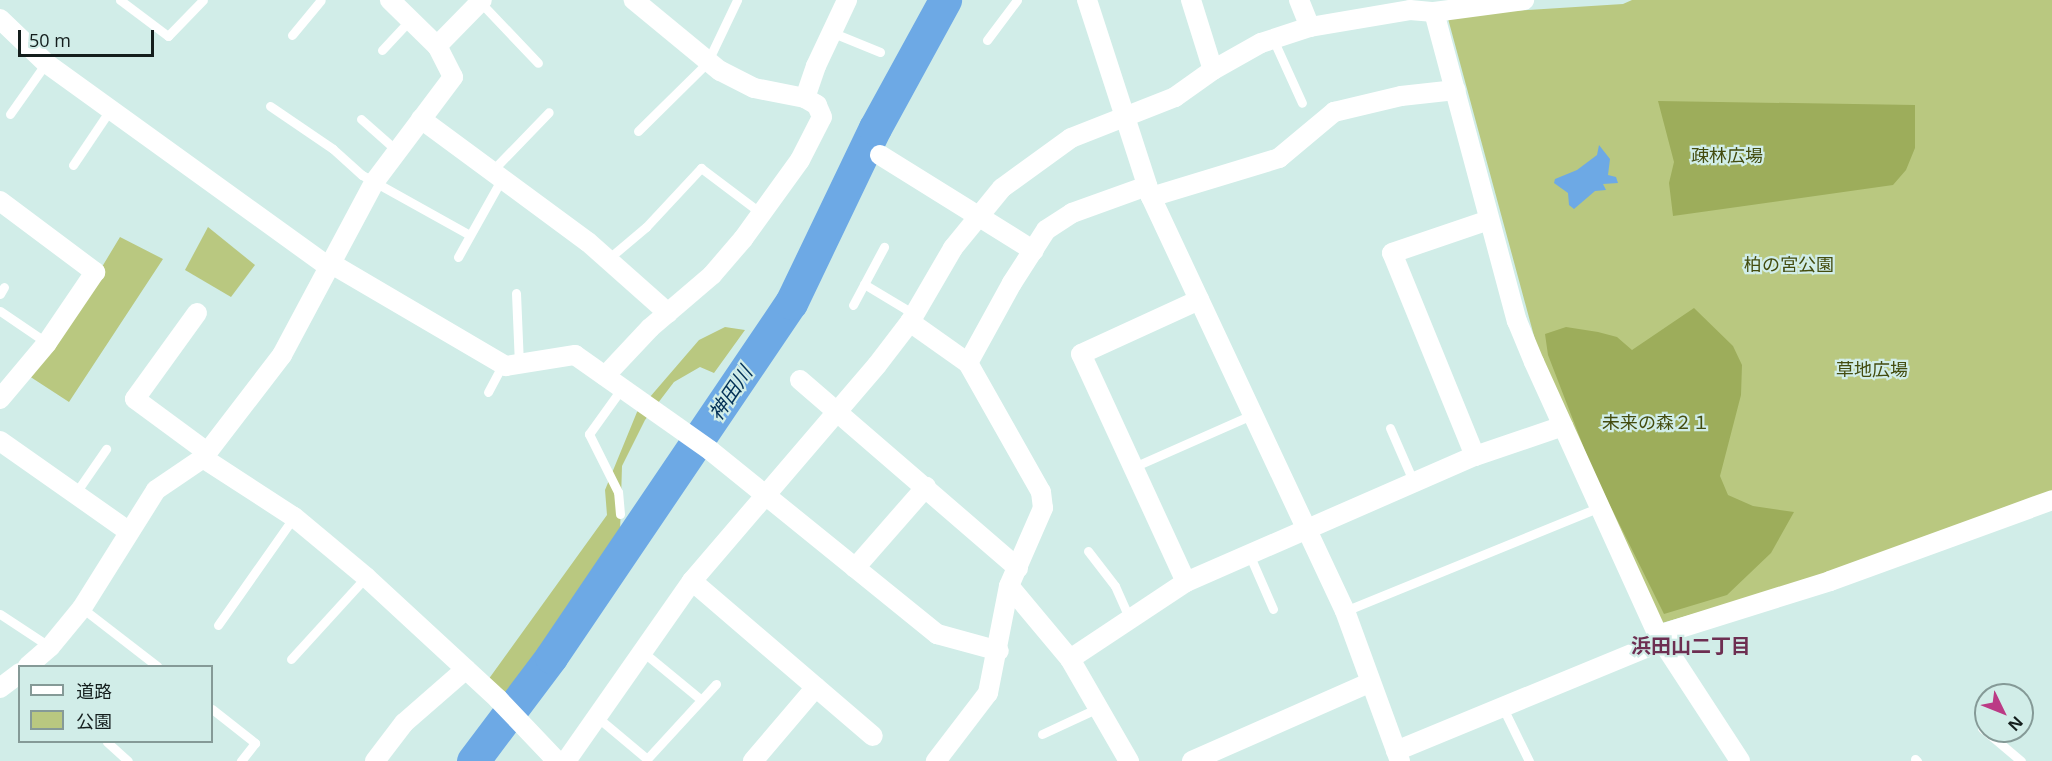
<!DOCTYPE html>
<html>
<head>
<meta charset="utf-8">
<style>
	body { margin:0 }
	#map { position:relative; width:2052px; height:761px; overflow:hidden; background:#d1ede8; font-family:"Open Sans","Noto Sans JP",sans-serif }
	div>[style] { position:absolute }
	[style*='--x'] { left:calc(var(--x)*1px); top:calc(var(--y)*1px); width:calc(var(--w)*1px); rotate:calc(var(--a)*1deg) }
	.green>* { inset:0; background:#b9c880 }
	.forest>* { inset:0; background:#9dad5b }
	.water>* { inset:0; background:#6da9e5 }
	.river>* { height:33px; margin:-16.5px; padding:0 16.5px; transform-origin:16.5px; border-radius:16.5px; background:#6da9e5 }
	.service>* { height:9px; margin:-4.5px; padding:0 4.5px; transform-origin:4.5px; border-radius:4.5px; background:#fff }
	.minor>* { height:20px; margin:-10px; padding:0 10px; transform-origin:10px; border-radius:10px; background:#fff }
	span { translate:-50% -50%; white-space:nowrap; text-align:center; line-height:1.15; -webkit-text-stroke:4.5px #d1ede8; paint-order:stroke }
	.park-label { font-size:18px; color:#434c0f }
	.water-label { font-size:20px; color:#033157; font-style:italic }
	.neighbourhood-label { font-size:20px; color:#6d2e51; font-weight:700 }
	.legend { position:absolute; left:18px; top:665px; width:195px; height:78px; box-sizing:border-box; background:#d1ede8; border:2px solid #859a97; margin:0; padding:8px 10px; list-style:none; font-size:18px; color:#141e1d }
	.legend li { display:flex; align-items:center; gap:12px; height:30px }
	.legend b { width:30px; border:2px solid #859a97 }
	.north { position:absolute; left:1974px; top:683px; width:60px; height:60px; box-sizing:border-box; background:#d1ede8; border:2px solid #859a97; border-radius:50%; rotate:133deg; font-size:16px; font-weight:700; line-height:24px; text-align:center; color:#141e1d }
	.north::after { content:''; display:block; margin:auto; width:21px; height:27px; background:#bb3a85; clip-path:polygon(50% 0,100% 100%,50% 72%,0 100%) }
	.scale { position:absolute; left:18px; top:30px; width:136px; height:27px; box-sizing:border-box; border:3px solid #141e1d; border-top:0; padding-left:8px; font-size:18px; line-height:21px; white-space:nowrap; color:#141e1d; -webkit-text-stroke:4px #d1ede8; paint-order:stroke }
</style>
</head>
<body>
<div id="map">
	<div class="green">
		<i style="clip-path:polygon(1632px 0,2052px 0,2052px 495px,1832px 574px,1662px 623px,1537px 347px,1447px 15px,1623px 4px)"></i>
		<i style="clip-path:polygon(208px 227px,255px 265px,231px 297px,185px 270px)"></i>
		<i style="clip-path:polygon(120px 237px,163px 259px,69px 402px,29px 376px,64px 330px)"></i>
		<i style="clip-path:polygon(725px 327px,745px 330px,714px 373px,700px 367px,674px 382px,645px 420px,622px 466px,620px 533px,505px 697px,488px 680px,607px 515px,605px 490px,637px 412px,699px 340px)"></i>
	</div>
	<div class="forest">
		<i style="clip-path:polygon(1658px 101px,1915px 105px,1915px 148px,1906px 170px,1893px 185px,1673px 216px,1669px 183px,1674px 162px)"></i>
		<i style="clip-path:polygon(1694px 308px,1733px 346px,1742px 365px,1741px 395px,1720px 476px,1728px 495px,1753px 506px,1794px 512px,1771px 553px,1727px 595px,1664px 614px,1592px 469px,1548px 355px,1545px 334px,1566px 327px,1598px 332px,1617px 337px,1632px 350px)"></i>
	</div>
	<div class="water">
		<i style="clip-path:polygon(1599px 145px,1610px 159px,1608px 175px,1616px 177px,1618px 183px,1603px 184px,1606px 190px,1595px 191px,1574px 209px,1569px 205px,1568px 193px,1554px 183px,1555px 179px,1577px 170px,1597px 155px)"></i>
	</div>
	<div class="river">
		<i style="--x:473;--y:761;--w:130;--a:-53.1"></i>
		<i style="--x:551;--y:657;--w:428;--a:-55.9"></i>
		<i style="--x:791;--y:303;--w:194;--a:-64.4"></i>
		<i style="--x:875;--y:128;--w:146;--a:-61.3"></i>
	</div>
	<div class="service">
		<i style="--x:120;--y:0;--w:60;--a:36.9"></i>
		<i style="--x:168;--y:36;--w:50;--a:-45.8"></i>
		<i style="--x:480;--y:2;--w:84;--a:46.4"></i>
		<i style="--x:831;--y:32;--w:53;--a:22.2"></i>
		<i style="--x:292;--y:35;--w:45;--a:-50.4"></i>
		<i style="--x:1273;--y:39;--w:70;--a:65.6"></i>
		<i style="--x:987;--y:40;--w:50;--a:-53.1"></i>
		<i style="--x:382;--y:50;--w:41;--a:-47"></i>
		<i style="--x:270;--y:106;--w:76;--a:34.3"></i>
		<i style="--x:333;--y:149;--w:39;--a:42"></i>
		<i style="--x:362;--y:175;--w:121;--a:29.1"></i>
		<i style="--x:10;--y:114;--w:62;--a:-54.8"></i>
		<i style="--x:361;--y:119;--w:47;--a:41.5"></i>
		<i style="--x:638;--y:131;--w:97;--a:-44.6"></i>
		<i style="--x:707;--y:63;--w:70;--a:-64.5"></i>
		<i style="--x:73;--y:165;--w:66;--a:-56.1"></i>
		<i style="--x:491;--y:172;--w:83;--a:-46"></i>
		<i style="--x:458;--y:257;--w:88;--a:-60.8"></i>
		<i style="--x:608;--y:259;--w:50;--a:-40.1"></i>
		<i style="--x:646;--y:227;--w:81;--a:-47"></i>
		<i style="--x:701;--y:168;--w:76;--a:37"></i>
		<i style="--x:864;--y:284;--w:58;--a:31"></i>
		<i style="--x:516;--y:293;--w:71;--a:87.6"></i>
		<i style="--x:0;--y:294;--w:8;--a:-60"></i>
		<i style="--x:853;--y:305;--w:66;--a:-61.9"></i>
		<i style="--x:0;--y:311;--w:57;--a:34.2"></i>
		<i style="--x:488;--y:392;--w:32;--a:-62"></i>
		<i style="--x:1390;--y:428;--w:60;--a:66.4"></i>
		<i style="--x:1136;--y:466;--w:129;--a:-23.8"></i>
		<i style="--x:75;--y:494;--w:55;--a:-55.4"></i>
		<i style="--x:620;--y:514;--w:22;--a:-95"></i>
		<i style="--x:618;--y:492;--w:65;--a:-116.6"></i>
		<i style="--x:589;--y:434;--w:57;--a:-54.3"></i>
		<i style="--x:1088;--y:551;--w:44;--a:52.4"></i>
		<i style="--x:1115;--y:586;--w:35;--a:66"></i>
		<i style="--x:1249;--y:554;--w:60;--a:66.4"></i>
		<i style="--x:82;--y:608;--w:95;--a:37.7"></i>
		<i style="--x:1345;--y:611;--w:275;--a:-22.2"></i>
		<i style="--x:0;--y:614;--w:60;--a:33.4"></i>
		<i style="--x:218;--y:625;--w:132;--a:-54.9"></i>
		<i style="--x:643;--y:652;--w:74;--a:39.5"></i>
		<i style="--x:291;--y:659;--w:111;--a:-47.6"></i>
		<i style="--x:1503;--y:708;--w:59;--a:63.9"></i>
		<i style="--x:212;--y:709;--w:55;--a:38.3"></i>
		<i style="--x:255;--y:743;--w:23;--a:128"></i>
		<i style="--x:597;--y:717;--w:65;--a:40"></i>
		<i style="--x:647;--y:759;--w:102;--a:-47.4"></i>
		<i style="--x:1982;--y:728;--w:51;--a:40.2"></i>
		<i style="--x:1042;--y:734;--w:62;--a:-24.9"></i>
		<i style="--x:107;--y:742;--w:28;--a:42"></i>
		<i style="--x:1915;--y:759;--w:3;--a:45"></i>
	</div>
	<div class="minor">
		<i style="--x:1087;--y:0;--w:207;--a:72"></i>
		<i style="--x:1151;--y:197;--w:457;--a:64.9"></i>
		<i style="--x:1345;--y:611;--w:160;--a:69.9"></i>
		<i style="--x:1191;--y:0;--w:73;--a:72.6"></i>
		<i style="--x:1299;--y:0;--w:29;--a:68"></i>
		<i style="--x:1434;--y:12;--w:320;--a:75"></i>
		<i style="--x:1517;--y:321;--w:44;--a:67.5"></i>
		<i style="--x:1534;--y:362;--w:300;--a:65.6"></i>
		<i style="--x:1658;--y:635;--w:150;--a:56.9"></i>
		<i style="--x:0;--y:19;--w:64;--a:43.7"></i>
		<i style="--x:46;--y:63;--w:349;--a:35.8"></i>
		<i style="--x:329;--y:267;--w:8;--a:0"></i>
		<i style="--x:337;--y:267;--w:196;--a:30.4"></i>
		<i style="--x:506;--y:366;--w:70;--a:-9.1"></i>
		<i style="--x:575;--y:355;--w:166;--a:35.2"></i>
		<i style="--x:711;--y:451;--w:291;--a:39"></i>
		<i style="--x:937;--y:634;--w:64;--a:15.3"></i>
		<i style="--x:437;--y:46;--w:64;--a:-45.6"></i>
		<i style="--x:805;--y:98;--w:34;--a:-71"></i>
		<i style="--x:816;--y:66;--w:73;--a:-64.8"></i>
		<i style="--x:421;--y:119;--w:207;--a:36.4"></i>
		<i style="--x:588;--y:242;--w:107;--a:41.6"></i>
		<i style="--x:880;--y:155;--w:181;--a:31.9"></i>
		<i style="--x:1151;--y:197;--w:134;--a:-16.9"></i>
		<i style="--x:1279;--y:158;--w:72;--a:-39.9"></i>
		<i style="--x:1334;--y:112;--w:69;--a:-13.4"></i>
		<i style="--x:1401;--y:96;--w:55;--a:-6.2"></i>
		<i style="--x:0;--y:201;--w:119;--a:36.8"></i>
		<i style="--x:95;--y:272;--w:86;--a:124.1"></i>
		<i style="--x:47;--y:343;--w:73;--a:130"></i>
		<i style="--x:197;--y:313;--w:106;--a:125.8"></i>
		<i style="--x:135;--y:399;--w:89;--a:36.4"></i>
		<i style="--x:910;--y:322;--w:71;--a:35.3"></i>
		<i style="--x:968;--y:363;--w:148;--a:60.5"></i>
		<i style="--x:1041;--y:492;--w:16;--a:83"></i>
		<i style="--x:1043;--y:508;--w:85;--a:113.6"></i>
		<i style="--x:1009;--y:586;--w:109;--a:101.1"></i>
		<i style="--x:988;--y:693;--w:86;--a:127.4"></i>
		<i style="--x:968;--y:363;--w:91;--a:-61.2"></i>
		<i style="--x:1012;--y:283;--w:63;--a:-57.3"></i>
		<i style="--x:1046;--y:230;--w:31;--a:-33"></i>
		<i style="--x:1072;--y:213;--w:80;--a:-19.8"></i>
		<i style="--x:605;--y:376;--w:66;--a:-46.8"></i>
		<i style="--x:650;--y:328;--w:82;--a:-40.5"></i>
		<i style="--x:712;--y:275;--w:48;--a:-49.3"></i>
		<i style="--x:743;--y:239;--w:97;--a:-54.2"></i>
		<i style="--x:800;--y:160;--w:48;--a:-62.9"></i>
		<i style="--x:822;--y:117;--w:13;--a:-113"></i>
		<i style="--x:817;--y:105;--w:14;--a:-150"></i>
		<i style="--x:805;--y:98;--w:52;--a:-168.9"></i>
		<i style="--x:754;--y:88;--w:38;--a:-153"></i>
		<i style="--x:720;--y:71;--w:112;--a:-140.5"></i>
		<i style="--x:800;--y:380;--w:288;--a:40.8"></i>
		<i style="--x:0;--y:441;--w:156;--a:35.1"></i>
		<i style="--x:1475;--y:456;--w:219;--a:-112.2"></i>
		<i style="--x:1392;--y:253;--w:102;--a:-18.8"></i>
		<i style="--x:203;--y:458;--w:108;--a:33"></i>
		<i style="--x:294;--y:517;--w:94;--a:39.8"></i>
		<i style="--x:366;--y:577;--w:180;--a:42.7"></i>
		<i style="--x:498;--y:699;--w:86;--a:46.4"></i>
		<i style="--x:855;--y:568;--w:108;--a:-48.8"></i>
		<i style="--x:692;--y:581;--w:238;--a:40.6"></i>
		<i style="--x:1186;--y:582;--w:251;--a:-114.7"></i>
		<i style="--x:1081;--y:354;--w:130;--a:-24.6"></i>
		<i style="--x:1009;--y:586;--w:95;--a:50.1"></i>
		<i style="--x:1070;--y:659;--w:118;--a:60"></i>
		<i style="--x:1658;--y:635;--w:180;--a:-17.4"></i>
		<i style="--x:1830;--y:581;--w:236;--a:-20"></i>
		<i style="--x:1070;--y:659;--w:139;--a:-33.6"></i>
		<i style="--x:1186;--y:582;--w:315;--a:-23.6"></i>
		<i style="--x:1475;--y:456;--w:93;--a:-18.8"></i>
		<i style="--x:28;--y:666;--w:29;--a:-41"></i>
		<i style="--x:50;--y:647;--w:50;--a:-50.6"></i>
		<i style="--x:82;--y:608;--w:139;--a:-57.9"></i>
		<i style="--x:156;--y:490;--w:57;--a:-34.2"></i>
		<i style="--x:203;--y:458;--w:130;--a:-52.5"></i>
		<i style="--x:282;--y:355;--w:197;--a:-61.9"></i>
		<i style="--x:375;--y:181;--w:130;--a:-53.1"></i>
		<i style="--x:453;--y:77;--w:35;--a:-117"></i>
		<i style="--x:437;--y:46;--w:66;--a:-135.6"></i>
		<i style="--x:0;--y:688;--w:25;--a:-37"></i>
		<i style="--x:1396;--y:751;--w:289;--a:-22.4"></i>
		<i style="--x:375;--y:761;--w:48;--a:-52.7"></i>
		<i style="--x:404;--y:723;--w:82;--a:-41.1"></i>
		<i style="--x:566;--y:761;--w:220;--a:-55"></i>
		<i style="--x:692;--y:581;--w:284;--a:-49.4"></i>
		<i style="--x:877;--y:365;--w:54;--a:-52.5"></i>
		<i style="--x:910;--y:322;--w:86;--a:-59.8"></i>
		<i style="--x:953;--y:248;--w:77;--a:-50.8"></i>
		<i style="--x:1002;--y:188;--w:85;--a:-35.9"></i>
		<i style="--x:1071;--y:138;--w:112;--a:-21.5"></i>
		<i style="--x:1175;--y:97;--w:47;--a:-35.4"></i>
		<i style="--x:1213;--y:70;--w:55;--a:-29.4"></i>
		<i style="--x:1261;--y:43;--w:52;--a:-18.1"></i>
		<i style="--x:1310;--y:27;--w:101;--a:-9.6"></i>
		<i style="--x:1410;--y:10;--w:24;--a:5"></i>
		<i style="--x:1434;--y:12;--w:91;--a:-7.6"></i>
		<i style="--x:753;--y:761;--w:97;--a:-49.6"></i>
		<i style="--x:1192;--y:761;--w:193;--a:-23.8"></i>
	</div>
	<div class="park-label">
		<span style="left:1727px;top:155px">疎林広場</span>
		<span style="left:1789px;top:264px">柏の宮公園</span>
		<span style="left:1872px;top:369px">草地広場</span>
		<span style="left:1656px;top:422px">未来の森２１</span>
	</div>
	<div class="water-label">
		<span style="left:730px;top:393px;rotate:-56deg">神田川</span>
	</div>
	<div class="neighbourhood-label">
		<span style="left:1691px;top:645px">浜田山二丁目</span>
	</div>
	<ul class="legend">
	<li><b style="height:8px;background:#fff"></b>道路</li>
	<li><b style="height:16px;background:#b9c880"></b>公園</li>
	</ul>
	<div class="north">N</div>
	<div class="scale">50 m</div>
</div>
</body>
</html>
